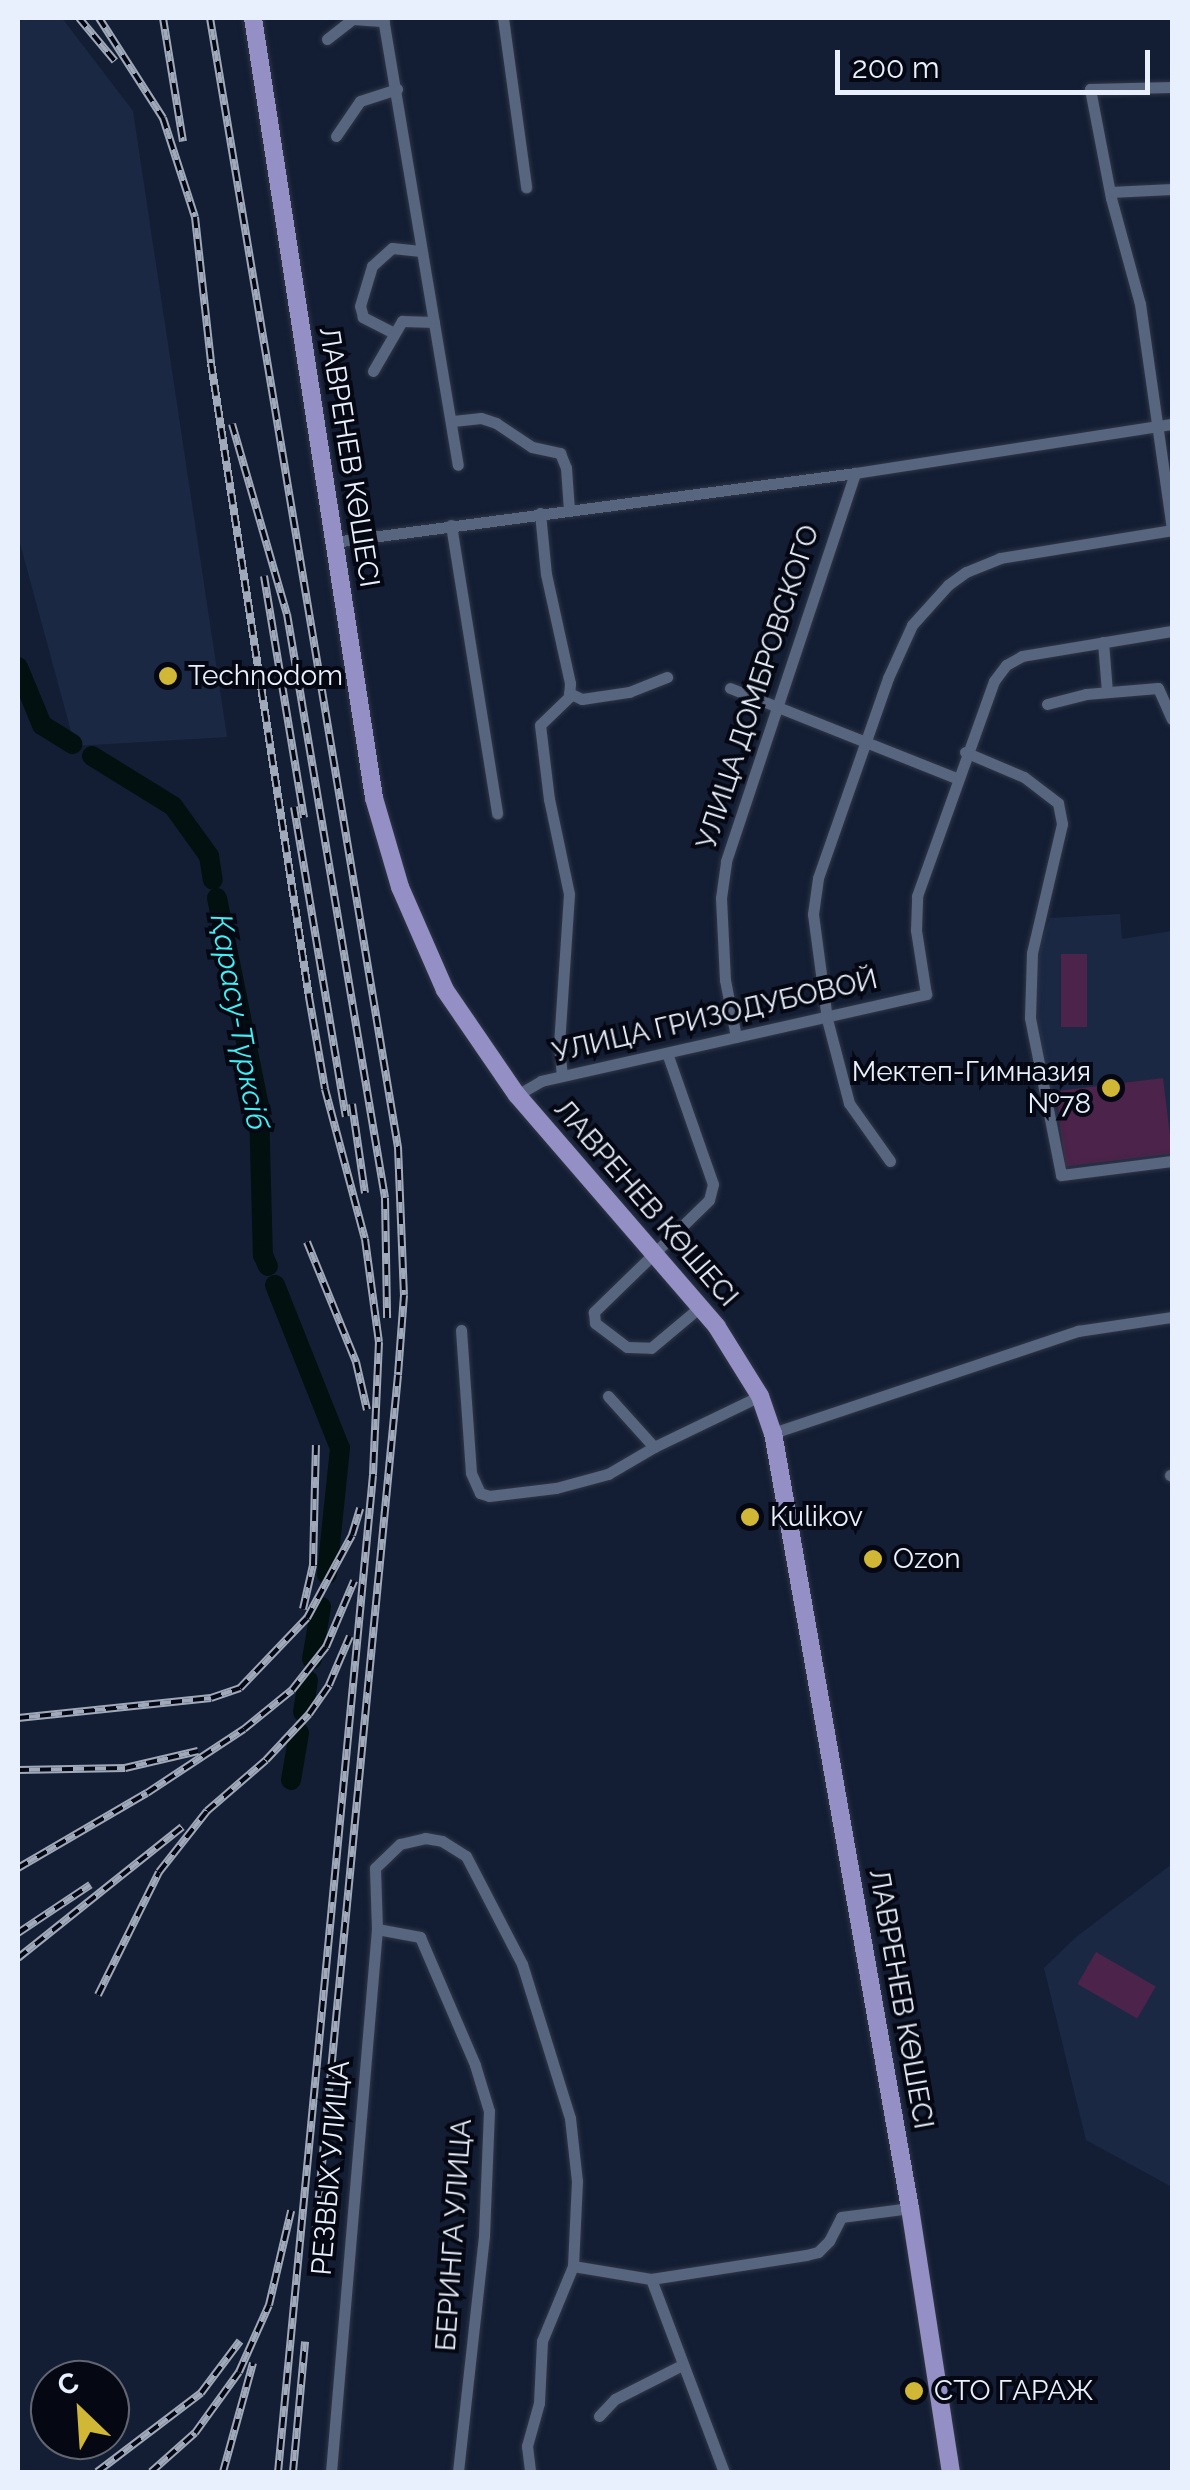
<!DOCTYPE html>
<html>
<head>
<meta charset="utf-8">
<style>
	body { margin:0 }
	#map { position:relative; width:1190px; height:2490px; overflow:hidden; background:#131e34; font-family:Raleway,sans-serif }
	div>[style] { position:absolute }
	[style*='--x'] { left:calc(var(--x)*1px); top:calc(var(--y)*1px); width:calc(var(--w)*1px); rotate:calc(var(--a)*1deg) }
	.built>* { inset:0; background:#1a2843 }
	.green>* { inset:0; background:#4c234a; transform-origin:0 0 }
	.river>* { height:20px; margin:-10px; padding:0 10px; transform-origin:10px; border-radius:10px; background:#031010 }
	.roads { filter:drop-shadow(0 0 2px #303648) drop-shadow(0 0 2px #303648) }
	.street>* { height:11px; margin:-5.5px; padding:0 5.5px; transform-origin:5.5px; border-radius:5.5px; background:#57657f }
	.primary>* { height:18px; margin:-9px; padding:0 9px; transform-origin:9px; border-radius:9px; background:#948fc4 }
	.rail>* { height:8px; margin-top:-4px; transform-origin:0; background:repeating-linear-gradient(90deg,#050812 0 11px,#a0a9b9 0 22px); box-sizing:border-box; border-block:2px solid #a0a9b9 }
	.dots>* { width:28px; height:28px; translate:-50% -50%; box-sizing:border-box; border:5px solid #050812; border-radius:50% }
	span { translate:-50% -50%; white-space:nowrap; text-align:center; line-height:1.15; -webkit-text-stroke:8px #050812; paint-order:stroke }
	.street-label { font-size:28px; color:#e9f0fd }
	.poi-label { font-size:28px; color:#e9f0fd }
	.left { translate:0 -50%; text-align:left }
	.right { translate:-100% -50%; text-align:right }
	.water-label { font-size:30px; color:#3ff1f4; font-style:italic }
	.frame { position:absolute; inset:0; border:20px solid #e9f0fd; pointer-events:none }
	.north { position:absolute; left:30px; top:2360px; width:100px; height:100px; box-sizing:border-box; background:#050812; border:2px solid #606570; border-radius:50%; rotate:335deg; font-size:28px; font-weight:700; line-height:40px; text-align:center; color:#e9f0fd }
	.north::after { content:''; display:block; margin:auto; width:35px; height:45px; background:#d1b736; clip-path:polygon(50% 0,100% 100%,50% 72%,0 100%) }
	.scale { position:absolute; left:835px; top:50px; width:315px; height:45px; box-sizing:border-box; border:5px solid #e9f0fd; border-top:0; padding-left:12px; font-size:30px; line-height:35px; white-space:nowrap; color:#e9f0fd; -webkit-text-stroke:8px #050812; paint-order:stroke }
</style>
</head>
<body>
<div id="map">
	<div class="built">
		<i style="clip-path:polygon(18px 18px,62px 18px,133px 111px,227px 737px,75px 746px,18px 536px)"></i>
		<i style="clip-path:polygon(1120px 914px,1122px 939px,1172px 931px,1172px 1156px,1067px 1169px,1035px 1019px,1037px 952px,1050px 918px)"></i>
		<i style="clip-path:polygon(1172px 1864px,1172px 2187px,1086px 2140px,1044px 1968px,1075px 1938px)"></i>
	</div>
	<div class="green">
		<i style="left:1061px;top:954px;width:26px;height:73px"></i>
		<i style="left:1163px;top:1078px;width:76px;height:108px;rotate:83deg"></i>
		<i style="left:1096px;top:1952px;width:69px;height:37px;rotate:30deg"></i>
	</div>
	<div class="river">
		<i style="--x:18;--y:667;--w:63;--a:67.5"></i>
		<i style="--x:42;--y:725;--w:36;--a:32"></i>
		<i style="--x:92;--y:756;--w:95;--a:31.7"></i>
		<i style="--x:173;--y:806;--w:62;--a:54.2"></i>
		<i style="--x:209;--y:856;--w:24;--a:81"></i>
		<i style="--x:217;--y:898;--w:213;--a:78.6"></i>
		<i style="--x:259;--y:1107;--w:148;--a:88.5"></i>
		<i style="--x:263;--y:1255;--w:12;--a:66"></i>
		<i style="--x:275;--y:1285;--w:175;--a:68.3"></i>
		<i style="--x:340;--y:1448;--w:127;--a:95.9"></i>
		<i style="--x:312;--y:1659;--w:53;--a:-80.2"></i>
		<i style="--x:303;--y:1712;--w:32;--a:-81"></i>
		<i style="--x:291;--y:1780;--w:48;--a:-80.3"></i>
	</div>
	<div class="roads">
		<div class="street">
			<i style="--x:383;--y:18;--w:453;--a:80.5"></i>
			<i style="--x:503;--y:18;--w:171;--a:82.2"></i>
			<i style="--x:327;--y:39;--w:33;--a:-38"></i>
			<i style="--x:353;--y:19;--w:31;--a:4"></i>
			<i style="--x:1172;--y:87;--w:82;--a:178.6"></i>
			<i style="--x:1090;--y:89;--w:111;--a:79.1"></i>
			<i style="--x:1111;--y:198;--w:110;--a:74.7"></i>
			<i style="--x:1140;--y:304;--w:226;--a:81.9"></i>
			<i style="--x:336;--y:136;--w:42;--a:-55.6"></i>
			<i style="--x:360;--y:101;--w:39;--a:-18"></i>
			<i style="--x:1110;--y:192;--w:62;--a:-2.8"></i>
			<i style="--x:392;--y:332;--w:33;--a:-153"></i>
			<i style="--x:363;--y:317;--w:11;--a:-105"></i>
			<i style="--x:360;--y:306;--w:42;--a:-73.3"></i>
			<i style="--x:372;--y:266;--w:27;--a:-42"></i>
			<i style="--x:392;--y:248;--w:29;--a:6"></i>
			<i style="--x:373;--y:371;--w:58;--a:-59.9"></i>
			<i style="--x:402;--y:321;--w:32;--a:2"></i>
			<i style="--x:453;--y:421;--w:28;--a:-6"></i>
			<i style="--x:481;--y:418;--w:16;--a:18"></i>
			<i style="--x:496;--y:423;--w:43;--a:33.7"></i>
			<i style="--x:532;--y:447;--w:29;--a:12"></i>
			<i style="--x:560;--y:453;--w:16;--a:68"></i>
			<i style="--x:566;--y:468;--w:42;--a:85.9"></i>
			<i style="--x:540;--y:513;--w:61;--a:84.4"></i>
			<i style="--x:546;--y:574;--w:112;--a:77.6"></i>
			<i style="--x:570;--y:683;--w:14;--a:94"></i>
			<i style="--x:569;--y:697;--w:40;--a:136"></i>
			<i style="--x:540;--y:725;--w:75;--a:83.1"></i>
			<i style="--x:549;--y:799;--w:97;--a:78.1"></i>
			<i style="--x:569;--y:894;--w:149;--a:93.8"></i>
			<i style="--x:559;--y:1043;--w:33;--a:85"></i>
			<i style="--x:451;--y:525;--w:292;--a:80.9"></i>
			<i style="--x:334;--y:542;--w:526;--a:-7.54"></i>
			<i style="--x:855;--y:473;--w:321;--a:-8.8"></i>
			<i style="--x:1103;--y:642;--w:50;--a:85.4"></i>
			<i style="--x:730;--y:688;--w:243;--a:21.7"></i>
			<i style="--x:569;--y:693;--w:14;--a:25"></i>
			<i style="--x:582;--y:699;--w:48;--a:-8.5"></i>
			<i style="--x:629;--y:692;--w:41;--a:-21.5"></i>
			<i style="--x:1047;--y:704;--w:40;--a:-14.4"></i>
			<i style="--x:1086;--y:694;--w:72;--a:-4.8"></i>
			<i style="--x:1158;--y:688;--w:34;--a:66"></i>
			<i style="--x:965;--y:752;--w:64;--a:23"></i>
			<i style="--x:1024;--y:777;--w:43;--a:37.4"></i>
			<i style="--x:1058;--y:803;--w:21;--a:79"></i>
			<i style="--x:1062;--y:824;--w:132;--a:103.1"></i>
			<i style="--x:1032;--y:953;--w:65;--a:91.8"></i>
			<i style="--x:1030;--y:1018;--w:160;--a:78.8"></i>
			<i style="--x:1061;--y:1175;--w:112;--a:-7.2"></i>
			<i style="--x:736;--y:1037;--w:58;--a:-100.9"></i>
			<i style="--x:725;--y:980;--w:82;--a:-92.8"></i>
			<i style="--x:721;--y:898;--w:37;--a:-82"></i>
			<i style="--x:726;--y:861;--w:409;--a:-71.6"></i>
			<i style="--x:667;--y:1053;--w:139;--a:70.7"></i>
			<i style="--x:713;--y:1184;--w:16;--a:104"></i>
			<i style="--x:709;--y:1200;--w:161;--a:135.8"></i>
			<i style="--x:594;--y:1312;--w:11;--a:85"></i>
			<i style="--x:595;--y:1323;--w:40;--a:37"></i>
			<i style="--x:627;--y:1347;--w:24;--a:2"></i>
			<i style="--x:651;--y:1348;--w:65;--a:-40"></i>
			<i style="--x:517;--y:1095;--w:28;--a:-30"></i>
			<i style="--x:541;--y:1081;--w:395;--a:-12.7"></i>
			<i style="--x:926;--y:994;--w:65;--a:-98.9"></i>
			<i style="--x:916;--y:930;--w:34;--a:-88"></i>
			<i style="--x:917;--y:896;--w:228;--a:-70.3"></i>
			<i style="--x:994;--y:681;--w:20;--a:-53"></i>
			<i style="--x:1006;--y:665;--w:18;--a:-29"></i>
			<i style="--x:1022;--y:656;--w:152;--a:-9.5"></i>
			<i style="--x:890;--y:1161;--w:71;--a:-125.3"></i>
			<i style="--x:849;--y:1103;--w:87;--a:-104.7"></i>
			<i style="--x:827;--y:1019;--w:106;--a:-97.6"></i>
			<i style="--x:813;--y:914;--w:36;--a:-82"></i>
			<i style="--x:818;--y:878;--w:212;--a:-70.7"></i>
			<i style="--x:888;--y:678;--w:58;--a:-65.6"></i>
			<i style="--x:912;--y:625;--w:54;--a:-48"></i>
			<i style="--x:948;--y:585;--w:22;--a:-36"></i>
			<i style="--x:966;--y:572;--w:37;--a:-22"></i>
			<i style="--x:1000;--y:558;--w:174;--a:-9.2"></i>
			<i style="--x:461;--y:1330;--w:143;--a:86"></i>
			<i style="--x:471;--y:1473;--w:22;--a:66"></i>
			<i style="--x:480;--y:1493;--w:9;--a:18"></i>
			<i style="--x:489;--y:1496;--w:67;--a:-6.8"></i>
			<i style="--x:556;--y:1488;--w:54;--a:-15.1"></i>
			<i style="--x:608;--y:1474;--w:53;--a:-30.4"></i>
			<i style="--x:654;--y:1447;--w:118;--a:-25.7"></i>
			<i style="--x:608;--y:1396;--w:69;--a:48"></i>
			<i style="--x:773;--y:1433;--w:322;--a:-18.5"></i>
			<i style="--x:1078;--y:1331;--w:95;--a:-8.5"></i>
			<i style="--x:1170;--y:1475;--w:2;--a:27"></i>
			<i style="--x:377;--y:1929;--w:44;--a:10.5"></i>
			<i style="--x:420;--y:1937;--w:139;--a:66.7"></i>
			<i style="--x:475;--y:2065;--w:48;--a:73.1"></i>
			<i style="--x:489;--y:2111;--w:125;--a:92.3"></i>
			<i style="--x:484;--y:2236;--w:237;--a:96.3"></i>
			<i style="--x:573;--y:2266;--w:79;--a:9.5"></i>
			<i style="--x:651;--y:2279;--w:157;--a:-8.8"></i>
			<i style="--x:806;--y:2255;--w:12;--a:-14"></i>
			<i style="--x:818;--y:2252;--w:16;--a:-45"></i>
			<i style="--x:829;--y:2241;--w:27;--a:-63"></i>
			<i style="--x:841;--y:2217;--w:70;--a:-7.4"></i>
			<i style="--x:651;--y:2279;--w:206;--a:69.3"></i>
			<i style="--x:599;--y:2416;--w:23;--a:-47"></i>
			<i style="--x:615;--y:2399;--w:73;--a:-26.9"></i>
			<i style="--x:331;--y:2472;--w:545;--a:-85.16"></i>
			<i style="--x:377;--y:1929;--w:61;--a:-91.9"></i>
			<i style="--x:375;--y:1868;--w:35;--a:-44"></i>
			<i style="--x:400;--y:1844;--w:26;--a:-13"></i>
			<i style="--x:425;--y:1838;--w:17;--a:10"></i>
			<i style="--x:442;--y:1841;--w:28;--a:32"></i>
			<i style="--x:466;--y:1856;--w:122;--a:62.6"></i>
			<i style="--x:522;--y:1964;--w:161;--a:72.7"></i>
			<i style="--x:570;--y:2118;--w:63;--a:83.7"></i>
			<i style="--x:577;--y:2181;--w:85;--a:92.7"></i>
			<i style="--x:573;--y:2266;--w:81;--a:112.5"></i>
			<i style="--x:542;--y:2341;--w:62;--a:92.8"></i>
			<i style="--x:539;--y:2403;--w:45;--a:105.6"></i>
			<i style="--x:527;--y:2446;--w:26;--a:83"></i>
		</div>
		<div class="primary">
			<i style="--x:253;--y:18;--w:789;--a:81.18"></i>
			<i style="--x:374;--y:798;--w:93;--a:73.7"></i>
			<i style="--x:400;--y:887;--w:112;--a:66.4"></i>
			<i style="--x:445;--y:990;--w:127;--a:55.6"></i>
			<i style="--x:517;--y:1095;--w:306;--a:49.2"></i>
			<i style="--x:717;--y:1327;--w:81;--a:58.1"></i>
			<i style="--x:760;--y:1396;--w:39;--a:71"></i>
			<i style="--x:773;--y:1433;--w:787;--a:79.98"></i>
			<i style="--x:910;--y:2208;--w:267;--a:81.2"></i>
		</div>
	</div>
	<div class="rail">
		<i style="--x:79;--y:18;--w:56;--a:50.1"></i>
		<i style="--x:99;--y:18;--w:119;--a:57.4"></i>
		<i style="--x:163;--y:118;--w:104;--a:72.1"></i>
		<i style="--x:195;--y:217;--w:147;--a:83.7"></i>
		<i style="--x:211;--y:363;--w:642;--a:81.21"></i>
		<i style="--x:309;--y:997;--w:93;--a:80.1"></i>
		<i style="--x:325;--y:1089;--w:155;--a:75.1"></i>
		<i style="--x:365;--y:1239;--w:104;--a:82.3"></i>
		<i style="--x:379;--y:1342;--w:133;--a:92.6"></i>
		<i style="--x:373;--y:1475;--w:1002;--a:95.44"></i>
		<i style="--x:163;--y:18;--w:125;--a:80.8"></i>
		<i style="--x:210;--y:18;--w:1145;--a:80.55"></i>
		<i style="--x:398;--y:1147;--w:148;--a:87.7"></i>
		<i style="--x:404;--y:1295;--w:80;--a:94.3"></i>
		<i style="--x:398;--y:1375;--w:887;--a:95.5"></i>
		<i style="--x:232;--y:424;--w:198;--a:73.9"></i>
		<i style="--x:287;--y:614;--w:592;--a:80.47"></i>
		<i style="--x:385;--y:1198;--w:120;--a:89"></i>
		<i style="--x:264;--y:576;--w:245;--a:80.6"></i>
		<i style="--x:294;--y:807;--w:314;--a:80.5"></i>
		<i style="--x:352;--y:1104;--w:90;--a:81.7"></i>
		<i style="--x:307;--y:1242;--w:130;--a:67.8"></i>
		<i style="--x:356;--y:1362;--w:49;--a:77.1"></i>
		<i style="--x:303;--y:1609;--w:45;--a:-77.2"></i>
		<i style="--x:313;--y:1565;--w:120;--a:-88.6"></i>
		<i style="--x:18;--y:1718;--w:194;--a:-5.9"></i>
		<i style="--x:211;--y:1698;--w:31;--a:-19"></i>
		<i style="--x:240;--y:1688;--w:97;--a:-46.3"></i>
		<i style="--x:307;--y:1618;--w:94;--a:-61.5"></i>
		<i style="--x:352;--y:1535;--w:28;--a:-73"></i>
		<i style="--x:18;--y:1770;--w:107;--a:-1.1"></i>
		<i style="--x:125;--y:1768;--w:75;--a:-13.1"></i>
		<i style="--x:18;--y:1868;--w:149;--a:-30.2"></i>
		<i style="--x:147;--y:1793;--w:116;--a:-33.4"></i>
		<i style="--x:244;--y:1729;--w:62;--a:-39.1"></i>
		<i style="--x:292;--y:1690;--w:55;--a:-51.7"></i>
		<i style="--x:326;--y:1647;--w:72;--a:-67"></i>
		<i style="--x:18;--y:1933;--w:87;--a:-33.7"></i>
		<i style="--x:18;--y:1958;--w:210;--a:-38.6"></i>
		<i style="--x:98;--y:1995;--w:137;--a:-63.6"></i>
		<i style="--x:159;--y:1872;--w:78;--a:-51.8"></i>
		<i style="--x:207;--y:1811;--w:78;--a:-40.8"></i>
		<i style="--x:266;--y:1760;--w:63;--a:-46.9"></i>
		<i style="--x:309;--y:1714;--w:35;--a:-55"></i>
		<i style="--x:329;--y:1685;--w:53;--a:-66.8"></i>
		<i style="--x:97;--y:2472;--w:131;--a:-37.2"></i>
		<i style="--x:201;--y:2393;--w:65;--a:-53.1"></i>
		<i style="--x:151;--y:2472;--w:59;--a:-41.6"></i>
		<i style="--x:195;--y:2433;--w:75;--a:-54.2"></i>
		<i style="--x:239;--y:2372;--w:73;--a:-65.9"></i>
		<i style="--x:269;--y:2305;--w:97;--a:-76.8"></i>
		<i style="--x:223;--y:2472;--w:113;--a:-74.6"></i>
		<i style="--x:293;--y:2472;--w:131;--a:-84.7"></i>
	</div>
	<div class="dots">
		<i style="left:168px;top:676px;background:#d1b736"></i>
		<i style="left:1111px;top:1088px;background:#d1b736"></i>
		<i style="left:750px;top:1517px;background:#d1b736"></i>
		<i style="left:873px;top:1559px;background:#d1b736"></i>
		<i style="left:914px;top:2391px;background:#d1b736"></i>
	</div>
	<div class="street-label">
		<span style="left:349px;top:457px;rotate:81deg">ЛАВРЕНЕВ КӨШЕСІ</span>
		<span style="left:758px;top:687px;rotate:-72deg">УЛИЦА ДОМБРОВСКОГО</span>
		<span style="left:715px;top:1016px;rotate:-13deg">УЛИЦА ГРИЗОДУБОВОЙ</span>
		<span style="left:646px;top:1203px;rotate:49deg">ЛАВРЕНЕВ КӨШЕСІ</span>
		<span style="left:901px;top:1999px;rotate:80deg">ЛАВРЕНЕВ КӨШЕСІ</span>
		<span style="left:331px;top:2168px;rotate:-85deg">РЕЗВЫХ УЛИЦА</span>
		<span style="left:454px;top:2235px;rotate:-86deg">БЕРИНГА УЛИЦА</span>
	</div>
	<div class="poi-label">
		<span class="left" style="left:188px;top:676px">Technodom</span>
		<span class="right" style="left:1091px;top:1088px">Мектеп-Гимназия<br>№78</span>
		<span class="left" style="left:770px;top:1517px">Kulikov</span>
		<span class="left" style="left:893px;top:1559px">Ozon</span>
		<span class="left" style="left:934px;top:2391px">СТО ГАРАЖ</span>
	</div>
	<div class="water-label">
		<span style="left:239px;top:1022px;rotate:80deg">Қарасу-Түрксіб</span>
	</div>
	<div class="frame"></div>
	<div class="north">С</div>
	<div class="scale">200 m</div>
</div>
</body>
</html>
